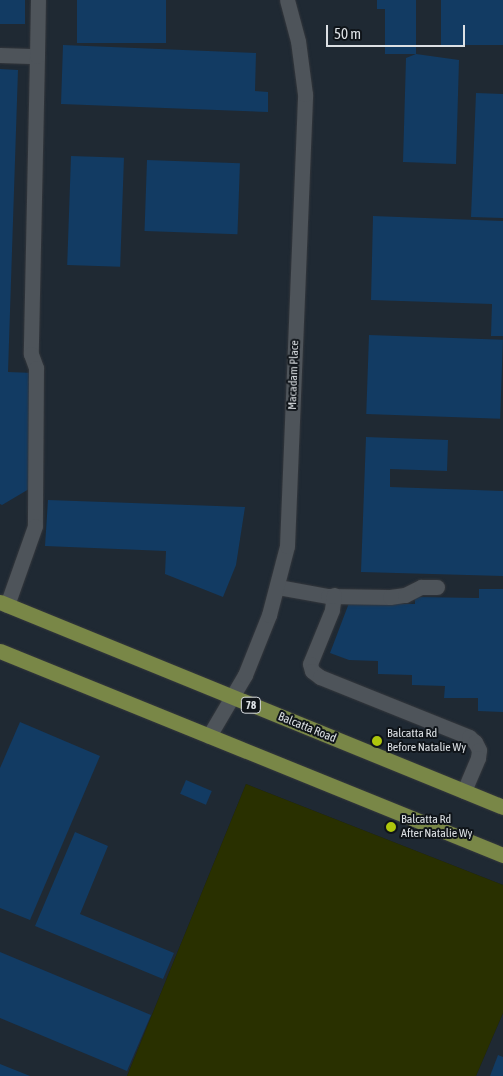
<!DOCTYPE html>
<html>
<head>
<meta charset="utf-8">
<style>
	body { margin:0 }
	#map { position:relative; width:503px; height:1076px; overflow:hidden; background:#181d23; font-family:"Asap Condensed",sans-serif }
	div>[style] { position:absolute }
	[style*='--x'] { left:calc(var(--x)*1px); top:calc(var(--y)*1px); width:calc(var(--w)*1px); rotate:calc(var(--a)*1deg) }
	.built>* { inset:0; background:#1f2933 }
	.green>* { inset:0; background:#293000 }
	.building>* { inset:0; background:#123b63; transform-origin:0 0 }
	.roads { filter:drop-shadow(0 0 1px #34373c) drop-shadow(0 0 1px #34373c) }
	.minor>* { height:15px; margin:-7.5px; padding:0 7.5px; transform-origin:7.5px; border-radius:7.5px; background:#4e545a }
	.major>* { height:15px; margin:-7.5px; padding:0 7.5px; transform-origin:7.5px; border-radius:7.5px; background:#798747 }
	.dots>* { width:14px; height:14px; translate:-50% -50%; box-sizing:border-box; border:2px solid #0f1419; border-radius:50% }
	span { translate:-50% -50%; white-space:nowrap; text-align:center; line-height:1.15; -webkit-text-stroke:4px #0f1419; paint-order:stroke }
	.shield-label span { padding:1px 4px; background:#0f1419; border:1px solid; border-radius:4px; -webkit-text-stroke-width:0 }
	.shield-label { font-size:11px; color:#dce0e4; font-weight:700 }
	.street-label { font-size:12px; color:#dce0e4 }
	.poi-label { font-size:12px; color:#dce0e4 }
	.left { translate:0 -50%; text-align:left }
	.scale { position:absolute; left:326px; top:25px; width:139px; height:22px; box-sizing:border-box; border:2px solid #dce0e4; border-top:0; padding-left:6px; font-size:15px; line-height:18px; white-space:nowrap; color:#dce0e4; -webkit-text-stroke:4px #0f1419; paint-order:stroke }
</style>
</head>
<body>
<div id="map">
	<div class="built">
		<i style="clip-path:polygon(0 0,503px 0,503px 885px,246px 784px,127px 1076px,0 1076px)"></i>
		<i style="clip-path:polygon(503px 1013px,503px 1076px,476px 1076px)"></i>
	</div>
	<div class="green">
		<i style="clip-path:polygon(246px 784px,503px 885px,503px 1013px,476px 1076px,127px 1076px)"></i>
	</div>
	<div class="building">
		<i style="left:0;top:0;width:25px;height:24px"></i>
		<i style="left:77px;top:0;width:89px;height:43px"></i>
		<i style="clip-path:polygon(377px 0,416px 0,416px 54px,459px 60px,456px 164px,403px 162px,406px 58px,416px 54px,385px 54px,385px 9px,377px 9px)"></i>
		<i style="left:441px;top:0;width:62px;height:45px"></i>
		<i style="clip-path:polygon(63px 45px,256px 53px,255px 91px,268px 92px,268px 112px,61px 104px)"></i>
		<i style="clip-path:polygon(0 69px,18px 70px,8px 372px,34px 373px,29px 489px,2px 505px,0 504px)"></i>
		<i style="clip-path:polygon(476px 93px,503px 94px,503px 218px,471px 217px)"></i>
		<i style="left:71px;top:156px;width:53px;height:109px;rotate:2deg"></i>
		<i style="left:147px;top:160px;width:93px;height:71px;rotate:2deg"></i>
		<i style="clip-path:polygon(373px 216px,503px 221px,503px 336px,491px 336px,492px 304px,371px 300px)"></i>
		<i style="left:369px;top:335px;width:134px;height:79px;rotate:2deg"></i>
		<i style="clip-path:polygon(366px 437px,448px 440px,447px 471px,390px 469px,390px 487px,503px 491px,503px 576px,361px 572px)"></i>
		<i style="clip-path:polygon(48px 500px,245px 507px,236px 565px,223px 597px,165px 574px,166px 551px,45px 546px)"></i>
		<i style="clip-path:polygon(479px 589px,503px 589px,503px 712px,478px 711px,478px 698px,444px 698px,445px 686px,412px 685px,412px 675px,378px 674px,378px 661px,349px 660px,330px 653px,349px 603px,415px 604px,415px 597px,479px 598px)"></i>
		<i style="clip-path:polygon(20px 722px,100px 756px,30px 920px,0 908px,0 768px)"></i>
		<i style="left:186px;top:780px;width:28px;height:15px;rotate:23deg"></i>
		<i style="clip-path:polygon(75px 832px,108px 846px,80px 914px,174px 953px,163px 979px,35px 926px)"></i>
		<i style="clip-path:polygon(0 952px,151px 1015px,127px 1071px,0 1018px)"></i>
		<i style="clip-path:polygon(498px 1055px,503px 1057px,503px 1076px,490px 1076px)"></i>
		<i style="clip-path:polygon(0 1064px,30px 1076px,0 1076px)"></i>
	</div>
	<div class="roads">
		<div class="minor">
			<i style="--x:0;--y:55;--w:37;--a:2"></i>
			<i style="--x:37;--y:56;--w:298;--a:91.2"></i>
			<i style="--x:31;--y:354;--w:15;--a:70"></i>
			<i style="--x:36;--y:368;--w:158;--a:90.4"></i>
			<i style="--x:35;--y:526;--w:84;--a:109.5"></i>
			<i style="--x:37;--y:56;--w:56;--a:-89"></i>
			<i style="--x:278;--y:587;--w:51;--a:10.2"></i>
			<i style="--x:328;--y:596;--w:62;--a:0.9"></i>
			<i style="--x:390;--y:597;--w:15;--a:-8"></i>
			<i style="--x:405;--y:595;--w:18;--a:-27"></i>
			<i style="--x:421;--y:587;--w:16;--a:0"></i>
			<i style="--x:334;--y:595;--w:15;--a:98"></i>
			<i style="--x:332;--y:610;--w:58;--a:112.2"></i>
			<i style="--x:310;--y:664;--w:7;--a:74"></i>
			<i style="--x:312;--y:671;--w:10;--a:37"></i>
			<i style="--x:320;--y:677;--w:161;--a:21.9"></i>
			<i style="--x:469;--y:737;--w:8;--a:40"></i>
			<i style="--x:475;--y:742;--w:9;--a:63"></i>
			<i style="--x:479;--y:750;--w:8;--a:97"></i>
			<i style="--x:478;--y:758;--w:36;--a:113"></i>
			<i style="--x:209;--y:736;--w:71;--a:-59.5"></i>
			<i style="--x:245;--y:675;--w:65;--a:-68.2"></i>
			<i style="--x:269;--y:615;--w:71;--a:-75.4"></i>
			<i style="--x:287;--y:546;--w:452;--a:-87.7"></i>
			<i style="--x:305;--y:94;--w:53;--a:-97.5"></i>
			<i style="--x:298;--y:41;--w:42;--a:-105"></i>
		</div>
		<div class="major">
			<i style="--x:0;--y:602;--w:543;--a:22.17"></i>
			<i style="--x:0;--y:651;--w:543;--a:22.08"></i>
		</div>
	</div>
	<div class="dots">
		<i style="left:377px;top:741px;background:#aec60c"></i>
		<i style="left:391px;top:827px;background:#aec60c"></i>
	</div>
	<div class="shield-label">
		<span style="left:251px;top:705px">78</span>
	</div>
	<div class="street-label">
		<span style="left:294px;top:375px;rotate:-88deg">Macadam Place</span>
		<span style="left:307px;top:728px;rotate:22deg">Balcatta Road</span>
	</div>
	<div class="poi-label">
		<span class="left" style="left:387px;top:741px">Balcatta Rd<br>Before Natalie Wy</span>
		<span class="left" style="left:401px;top:827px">Balcatta Rd<br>After Natalie Wy</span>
	</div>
	<div class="scale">50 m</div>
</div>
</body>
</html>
